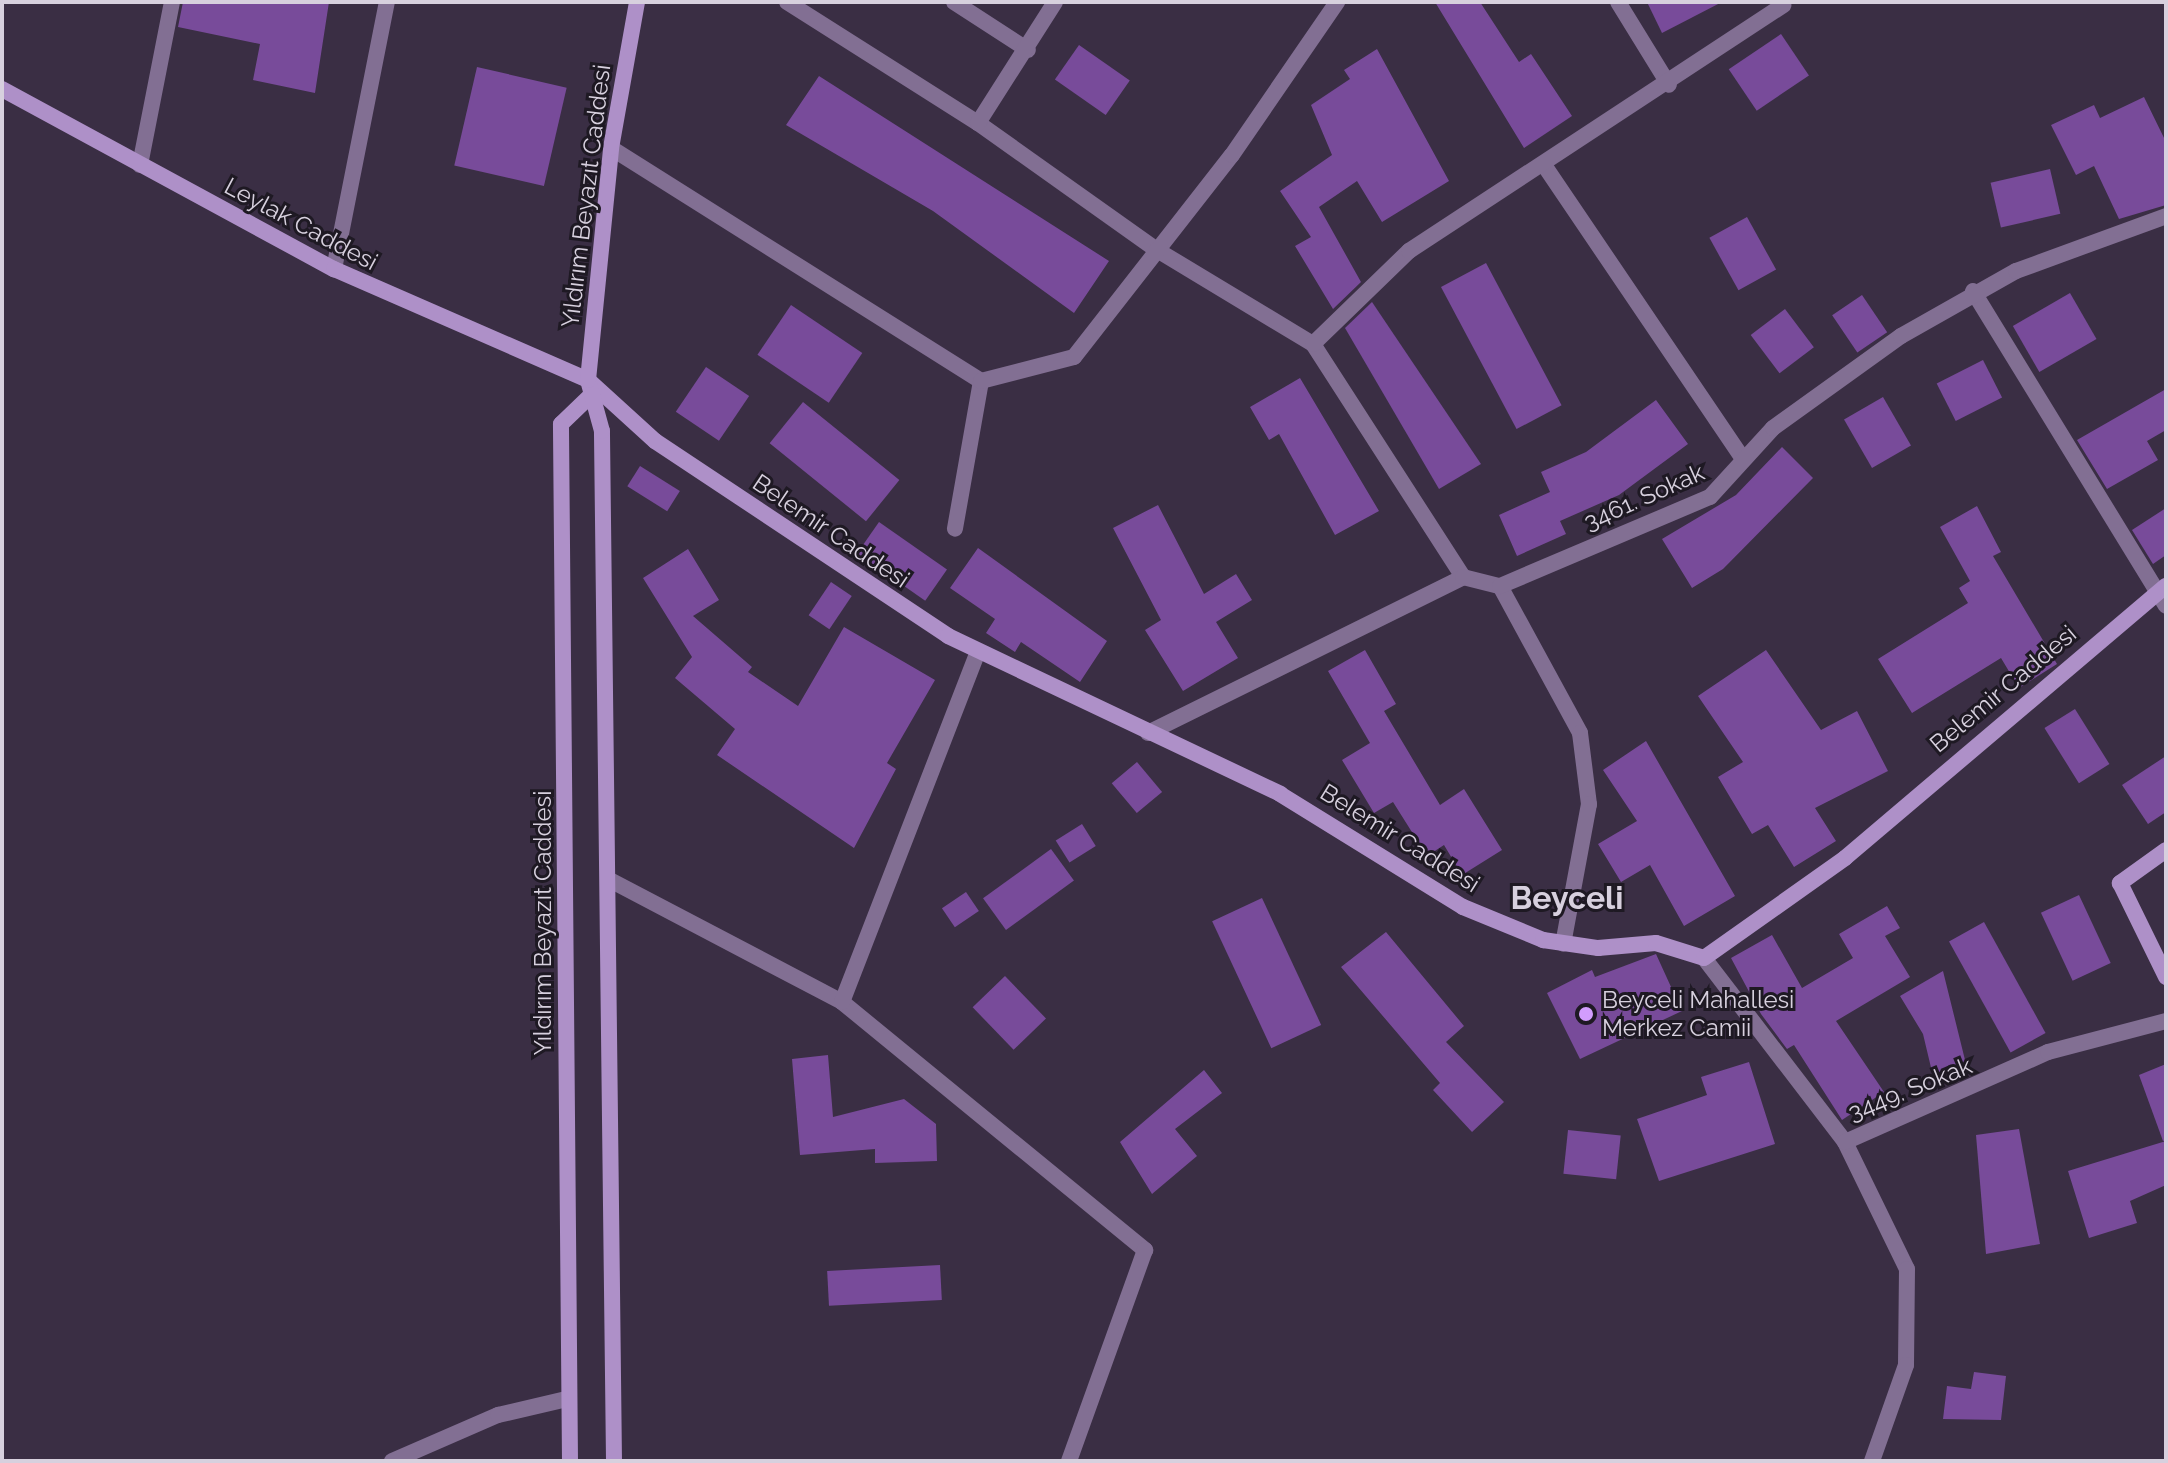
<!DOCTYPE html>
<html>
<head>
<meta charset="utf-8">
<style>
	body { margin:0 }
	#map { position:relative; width:2168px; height:1463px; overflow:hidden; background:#3a2e44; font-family:Raleway,sans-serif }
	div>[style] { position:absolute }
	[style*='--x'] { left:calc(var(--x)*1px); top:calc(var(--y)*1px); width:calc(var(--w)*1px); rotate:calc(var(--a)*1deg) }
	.building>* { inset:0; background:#784b9a; transform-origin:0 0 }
	.street>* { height:16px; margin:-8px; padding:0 8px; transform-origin:8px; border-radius:8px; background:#826f93 }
	.secondary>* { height:16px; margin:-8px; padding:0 8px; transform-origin:8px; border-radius:8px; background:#ae90c8 }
	.dots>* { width:22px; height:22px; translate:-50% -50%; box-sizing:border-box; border:4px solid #1e1923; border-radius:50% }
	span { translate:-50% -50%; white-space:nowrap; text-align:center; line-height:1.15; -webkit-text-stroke:6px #1e1923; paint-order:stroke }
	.street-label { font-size:24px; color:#d7d0de }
	.poi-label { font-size:24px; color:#d7d0de }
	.left { translate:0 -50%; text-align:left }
	.district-label { font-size:32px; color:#d7d0de; font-weight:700 }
	.frame { position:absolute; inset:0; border:4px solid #d7d0de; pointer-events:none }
</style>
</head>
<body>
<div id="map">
	<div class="building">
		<i style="clip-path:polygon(183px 2px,329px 2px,315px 93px,253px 80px,260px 44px,178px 27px)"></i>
		<i style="clip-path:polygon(1435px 2px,1480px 2px,1519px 62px,1531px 54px,1572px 116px,1524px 148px)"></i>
		<i style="clip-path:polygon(1647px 2px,1722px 2px,1662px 33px)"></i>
		<i style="left:1781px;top:34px;width:50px;height:63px;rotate:56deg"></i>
		<i style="left:1079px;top:45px;width:62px;height:42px;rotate:35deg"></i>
		<i style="clip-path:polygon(1377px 49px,1449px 181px,1382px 222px,1357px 181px,1319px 207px,1361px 282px,1333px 309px,1295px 246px,1311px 237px,1280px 191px,1332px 155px,1311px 105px,1350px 79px,1344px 70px)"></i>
		<i style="left:477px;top:67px;width:92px;height:101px;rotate:13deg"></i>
		<i style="clip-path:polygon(819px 76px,1109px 261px,1074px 313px,933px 211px,786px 125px)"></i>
		<i style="clip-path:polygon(2144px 97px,2166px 142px,2166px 205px,2119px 219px,2094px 166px,2076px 175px,2051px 125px,2094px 105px,2100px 118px)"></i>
		<i style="left:2050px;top:169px;width:46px;height:61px;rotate:77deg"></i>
		<i style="left:1747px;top:217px;width:60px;height:43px;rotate:61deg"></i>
		<i style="left:1486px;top:263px;width:161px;height:51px;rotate:62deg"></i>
		<i style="left:2070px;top:293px;width:53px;height:66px;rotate:60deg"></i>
		<i style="left:1862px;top:295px;width:45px;height:36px;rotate:56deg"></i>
		<i style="clip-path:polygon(1372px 302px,1481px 464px,1439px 489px,1345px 328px)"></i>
		<i style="left:791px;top:305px;width:86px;height:60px;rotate:34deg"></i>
		<i style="left:1785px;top:309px;width:48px;height:43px;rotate:53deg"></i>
		<i style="left:1983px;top:360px;width:42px;height:52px;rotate:63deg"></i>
		<i style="left:706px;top:367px;width:52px;height:54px;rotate:34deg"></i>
		<i style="clip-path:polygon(1300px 378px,1379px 511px,1335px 535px,1279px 434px,1269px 440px,1250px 407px)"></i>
		<i style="clip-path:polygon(2166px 389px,2166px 430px,2147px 441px,2158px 460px,2107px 489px,2077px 440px)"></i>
		<i style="left:1883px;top:397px;width:56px;height:45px;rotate:60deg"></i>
		<i style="clip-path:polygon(1656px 400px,1688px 444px,1619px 495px,1560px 521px,1566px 534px,1517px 556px,1499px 515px,1550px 492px,1541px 472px,1586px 452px)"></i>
		<i style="left:803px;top:402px;width:124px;height:53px;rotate:39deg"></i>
		<i style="clip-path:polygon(1782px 447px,1813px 478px,1723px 569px,1692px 588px,1662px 539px,1736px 495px)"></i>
		<i style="left:640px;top:466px;width:47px;height:24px;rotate:32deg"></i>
		<i style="clip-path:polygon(1158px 505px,1204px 594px,1236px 574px,1252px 600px,1216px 622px,1238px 658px,1183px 691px,1145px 630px,1161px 620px,1113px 528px)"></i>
		<i style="clip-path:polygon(1977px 506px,2001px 552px,1993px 556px,2057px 664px,2019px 688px,2001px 658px,1912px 713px,1878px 659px,1968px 603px,1959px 588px,1970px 581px,1940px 527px)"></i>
		<i style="clip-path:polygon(2166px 508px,2166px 555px,2153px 564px,2132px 530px)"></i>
		<i style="left:879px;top:522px;width:83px;height:38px;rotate:35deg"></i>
		<i style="clip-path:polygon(978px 548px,1107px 641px,1080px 682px,1021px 642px,1015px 652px,986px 633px,995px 619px,950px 588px)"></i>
		<i style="clip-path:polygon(688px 549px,719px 600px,693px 616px,752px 667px,748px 672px,798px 706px,844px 627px,935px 680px,887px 763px,896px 769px,854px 848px,717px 755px,735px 729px,675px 678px,692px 657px,643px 578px)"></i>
		<i style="left:831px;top:582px;width:25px;height:40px;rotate:34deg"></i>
		<i style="clip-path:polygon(1365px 650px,1396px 704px,1384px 711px,1440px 805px,1464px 789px,1502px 850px,1462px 875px,1444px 845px,1427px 856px,1393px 802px,1374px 813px,1342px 760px,1370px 743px,1328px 671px)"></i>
		<i style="clip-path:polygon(1766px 650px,1821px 730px,1857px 711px,1888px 771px,1815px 808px,1836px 841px,1794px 867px,1768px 825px,1752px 834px,1718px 777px,1743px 762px,1698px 696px)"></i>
		<i style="left:2075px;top:709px;width:65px;height:36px;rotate:58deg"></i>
		<i style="clip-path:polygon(1646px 741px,1735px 896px,1684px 926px,1650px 865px,1621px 882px,1598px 844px,1637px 821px,1603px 770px)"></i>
		<i style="clip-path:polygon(2166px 756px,2166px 812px,2148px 824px,2122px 785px)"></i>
		<i style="left:1137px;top:762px;width:39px;height:33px;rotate:50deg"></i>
		<i style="left:1082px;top:824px;width:26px;height:31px;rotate:58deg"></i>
		<i style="left:1051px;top:849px;width:39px;height:84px;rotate:54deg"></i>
		<i style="left:966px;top:892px;width:23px;height:29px;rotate:56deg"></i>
		<i style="left:2079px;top:895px;width:75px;height:42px;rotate:65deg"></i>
		<i style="left:1262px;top:898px;width:140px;height:55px;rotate:65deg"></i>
		<i style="clip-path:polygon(1887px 906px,1900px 928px,1885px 936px,1910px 977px,1836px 1021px,1884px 1092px,1842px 1120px,1794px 1045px,1787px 1049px,1761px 1014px,1731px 958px,1772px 935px,1802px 988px,1853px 958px,1839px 934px)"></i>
		<i style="left:1984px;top:922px;width:127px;height:40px;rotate:61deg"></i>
		<i style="clip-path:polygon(1386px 932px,1464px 1026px,1446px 1042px,1504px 1102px,1472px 1132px,1433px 1090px,1440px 1083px,1341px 967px)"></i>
		<i style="clip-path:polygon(1656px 954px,1682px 1011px,1580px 1059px,1547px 993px,1592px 970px,1595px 977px)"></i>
		<i style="clip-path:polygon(1943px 971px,1967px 1068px,1933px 1076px,1923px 1034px,1900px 996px)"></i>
		<i style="left:1005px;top:976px;width:59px;height:45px;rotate:46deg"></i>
		<i style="clip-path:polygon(828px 1055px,833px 1117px,904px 1099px,936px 1124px,937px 1161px,875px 1163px,875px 1149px,800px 1155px,792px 1059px)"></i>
		<i style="clip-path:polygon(1749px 1062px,1775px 1144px,1659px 1181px,1637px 1119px,1707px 1095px,1701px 1077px)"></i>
		<i style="clip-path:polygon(2166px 1064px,2166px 1140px,2163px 1141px,2139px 1075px)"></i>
		<i style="clip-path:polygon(1204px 1070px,1222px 1093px,1175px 1129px,1197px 1156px,1152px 1194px,1120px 1142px)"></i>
		<i style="clip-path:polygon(2019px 1129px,2040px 1244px,1986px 1254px,1976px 1135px)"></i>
		<i style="left:1568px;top:1130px;width:53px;height:44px;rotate:6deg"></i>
		<i style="clip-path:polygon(2166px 1141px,2166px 1185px,2130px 1201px,2137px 1223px,2089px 1238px,2068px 1171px)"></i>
		<i style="left:940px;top:1265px;width:35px;height:113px;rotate:87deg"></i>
		<i style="clip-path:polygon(1974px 1372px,2006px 1376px,2001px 1420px,1943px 1419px,1947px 1386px,1971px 1389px)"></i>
	</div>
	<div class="street">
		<i style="--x:787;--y:2;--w:226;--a:32.4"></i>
		<i style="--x:978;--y:123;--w:219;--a:35.4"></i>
		<i style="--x:1157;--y:250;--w:182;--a:31.1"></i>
		<i style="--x:1313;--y:344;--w:277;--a:57.2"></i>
		<i style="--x:954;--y:2;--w:88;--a:33"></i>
		<i style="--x:1618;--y:2;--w:97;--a:58.4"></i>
		<i style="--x:978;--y:123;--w:143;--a:-57.5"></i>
		<i style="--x:611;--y:148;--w:437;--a:32.2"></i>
		<i style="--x:981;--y:381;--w:150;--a:100"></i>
		<i style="--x:140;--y:165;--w:166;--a:-78.9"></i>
		<i style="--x:1544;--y:165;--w:355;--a:55.9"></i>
		<i style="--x:334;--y:269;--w:272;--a:-78.8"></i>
		<i style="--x:1973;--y:291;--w:369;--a:58.5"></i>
		<i style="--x:1313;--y:344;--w:134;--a:-44.1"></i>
		<i style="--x:1409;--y:251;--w:448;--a:-33.3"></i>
		<i style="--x:981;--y:381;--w:96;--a:-14.5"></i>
		<i style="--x:1074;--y:357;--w:256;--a:-52"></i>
		<i style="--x:1232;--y:155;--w:186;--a:-55.5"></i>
		<i style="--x:1500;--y:586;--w:167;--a:61.4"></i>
		<i style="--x:1580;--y:733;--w:72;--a:82.8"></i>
		<i style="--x:1589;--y:804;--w:142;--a:100.5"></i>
		<i style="--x:1148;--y:733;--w:352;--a:-26.3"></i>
		<i style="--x:1463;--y:577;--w:38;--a:14"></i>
		<i style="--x:1500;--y:586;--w:228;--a:-23"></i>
		<i style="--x:1710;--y:497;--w:93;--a:-47.6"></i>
		<i style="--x:1773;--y:428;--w:158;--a:-35.7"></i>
		<i style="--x:1901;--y:336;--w:132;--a:-29.5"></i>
		<i style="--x:2016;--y:271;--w:160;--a:-20.1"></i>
		<i style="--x:608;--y:879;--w:264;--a:27.7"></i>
		<i style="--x:842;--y:1002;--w:392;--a:39.3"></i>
		<i style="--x:1145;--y:1250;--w:224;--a:109.8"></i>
		<i style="--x:1704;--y:958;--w:232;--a:52.5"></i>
		<i style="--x:1845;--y:1142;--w:141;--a:64"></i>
		<i style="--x:1907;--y:1269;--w:96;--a:90.6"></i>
		<i style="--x:1906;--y:1365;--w:102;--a:109.5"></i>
		<i style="--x:842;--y:1002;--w:375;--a:-68.8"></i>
		<i style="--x:1845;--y:1142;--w:222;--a:-23.9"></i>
		<i style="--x:2048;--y:1052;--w:122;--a:-14.7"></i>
		<i style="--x:392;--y:1461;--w:116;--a:-23.5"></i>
		<i style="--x:498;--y:1415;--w:71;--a:-13.1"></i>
	</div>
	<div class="secondary">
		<i style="--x:2;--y:89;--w:378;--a:28.5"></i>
		<i style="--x:334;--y:269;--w:277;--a:23.6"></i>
		<i style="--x:588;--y:380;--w:91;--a:42.3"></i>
		<i style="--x:655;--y:441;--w:352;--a:33.6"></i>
		<i style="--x:948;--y:636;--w:368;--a:25.4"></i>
		<i style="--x:1280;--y:794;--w:215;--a:31.7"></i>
		<i style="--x:1463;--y:907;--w:87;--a:22.4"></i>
		<i style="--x:1543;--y:940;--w:56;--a:8.3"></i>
		<i style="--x:1598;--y:948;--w:58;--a:-4.9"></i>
		<i style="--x:1656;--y:943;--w:50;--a:17.4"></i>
		<i style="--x:1704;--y:958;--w:173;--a:-35.3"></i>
		<i style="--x:1845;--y:858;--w:421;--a:-40.3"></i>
		<i style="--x:2166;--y:850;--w:57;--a:144.3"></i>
		<i style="--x:2120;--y:883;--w:105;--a:63.9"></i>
		<i style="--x:570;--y:1461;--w:1037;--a:-90.5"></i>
		<i style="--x:561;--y:424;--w:39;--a:-44"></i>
		<i style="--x:614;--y:1461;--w:1030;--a:-90.67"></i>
		<i style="--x:602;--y:431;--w:53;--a:-105.4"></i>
		<i style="--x:588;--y:380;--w:233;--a:-84.3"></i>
		<i style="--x:611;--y:148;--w:148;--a:-79.9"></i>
	</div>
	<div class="dots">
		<i style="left:1586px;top:1014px;background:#d29dfd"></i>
	</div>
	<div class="street-label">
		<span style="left:586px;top:196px;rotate:-83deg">Yıldırım Beyazıt Caddesi</span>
		<span style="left:301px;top:224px;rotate:28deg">Leylak Caddesi</span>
		<span style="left:1644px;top:497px;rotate:-24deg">3461. Sokak</span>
		<span style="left:831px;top:531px;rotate:34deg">Belemir Caddesi</span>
		<span style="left:2003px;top:689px;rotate:-40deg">Belemir Caddesi</span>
		<span style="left:1400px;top:838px;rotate:32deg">Belemir Caddesi</span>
		<span style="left:543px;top:923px;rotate:-90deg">Yıldırım Beyazıt Caddesi</span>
		<span style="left:1910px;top:1089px;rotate:-22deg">3449. Sokak</span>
	</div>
	<div class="poi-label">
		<span class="left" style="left:1602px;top:1014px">Beyceli Mahallesi<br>Merkez Camii</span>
	</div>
	<div class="district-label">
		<span style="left:1567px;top:898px">Beyceli</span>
	</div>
	<div class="frame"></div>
</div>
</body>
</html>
